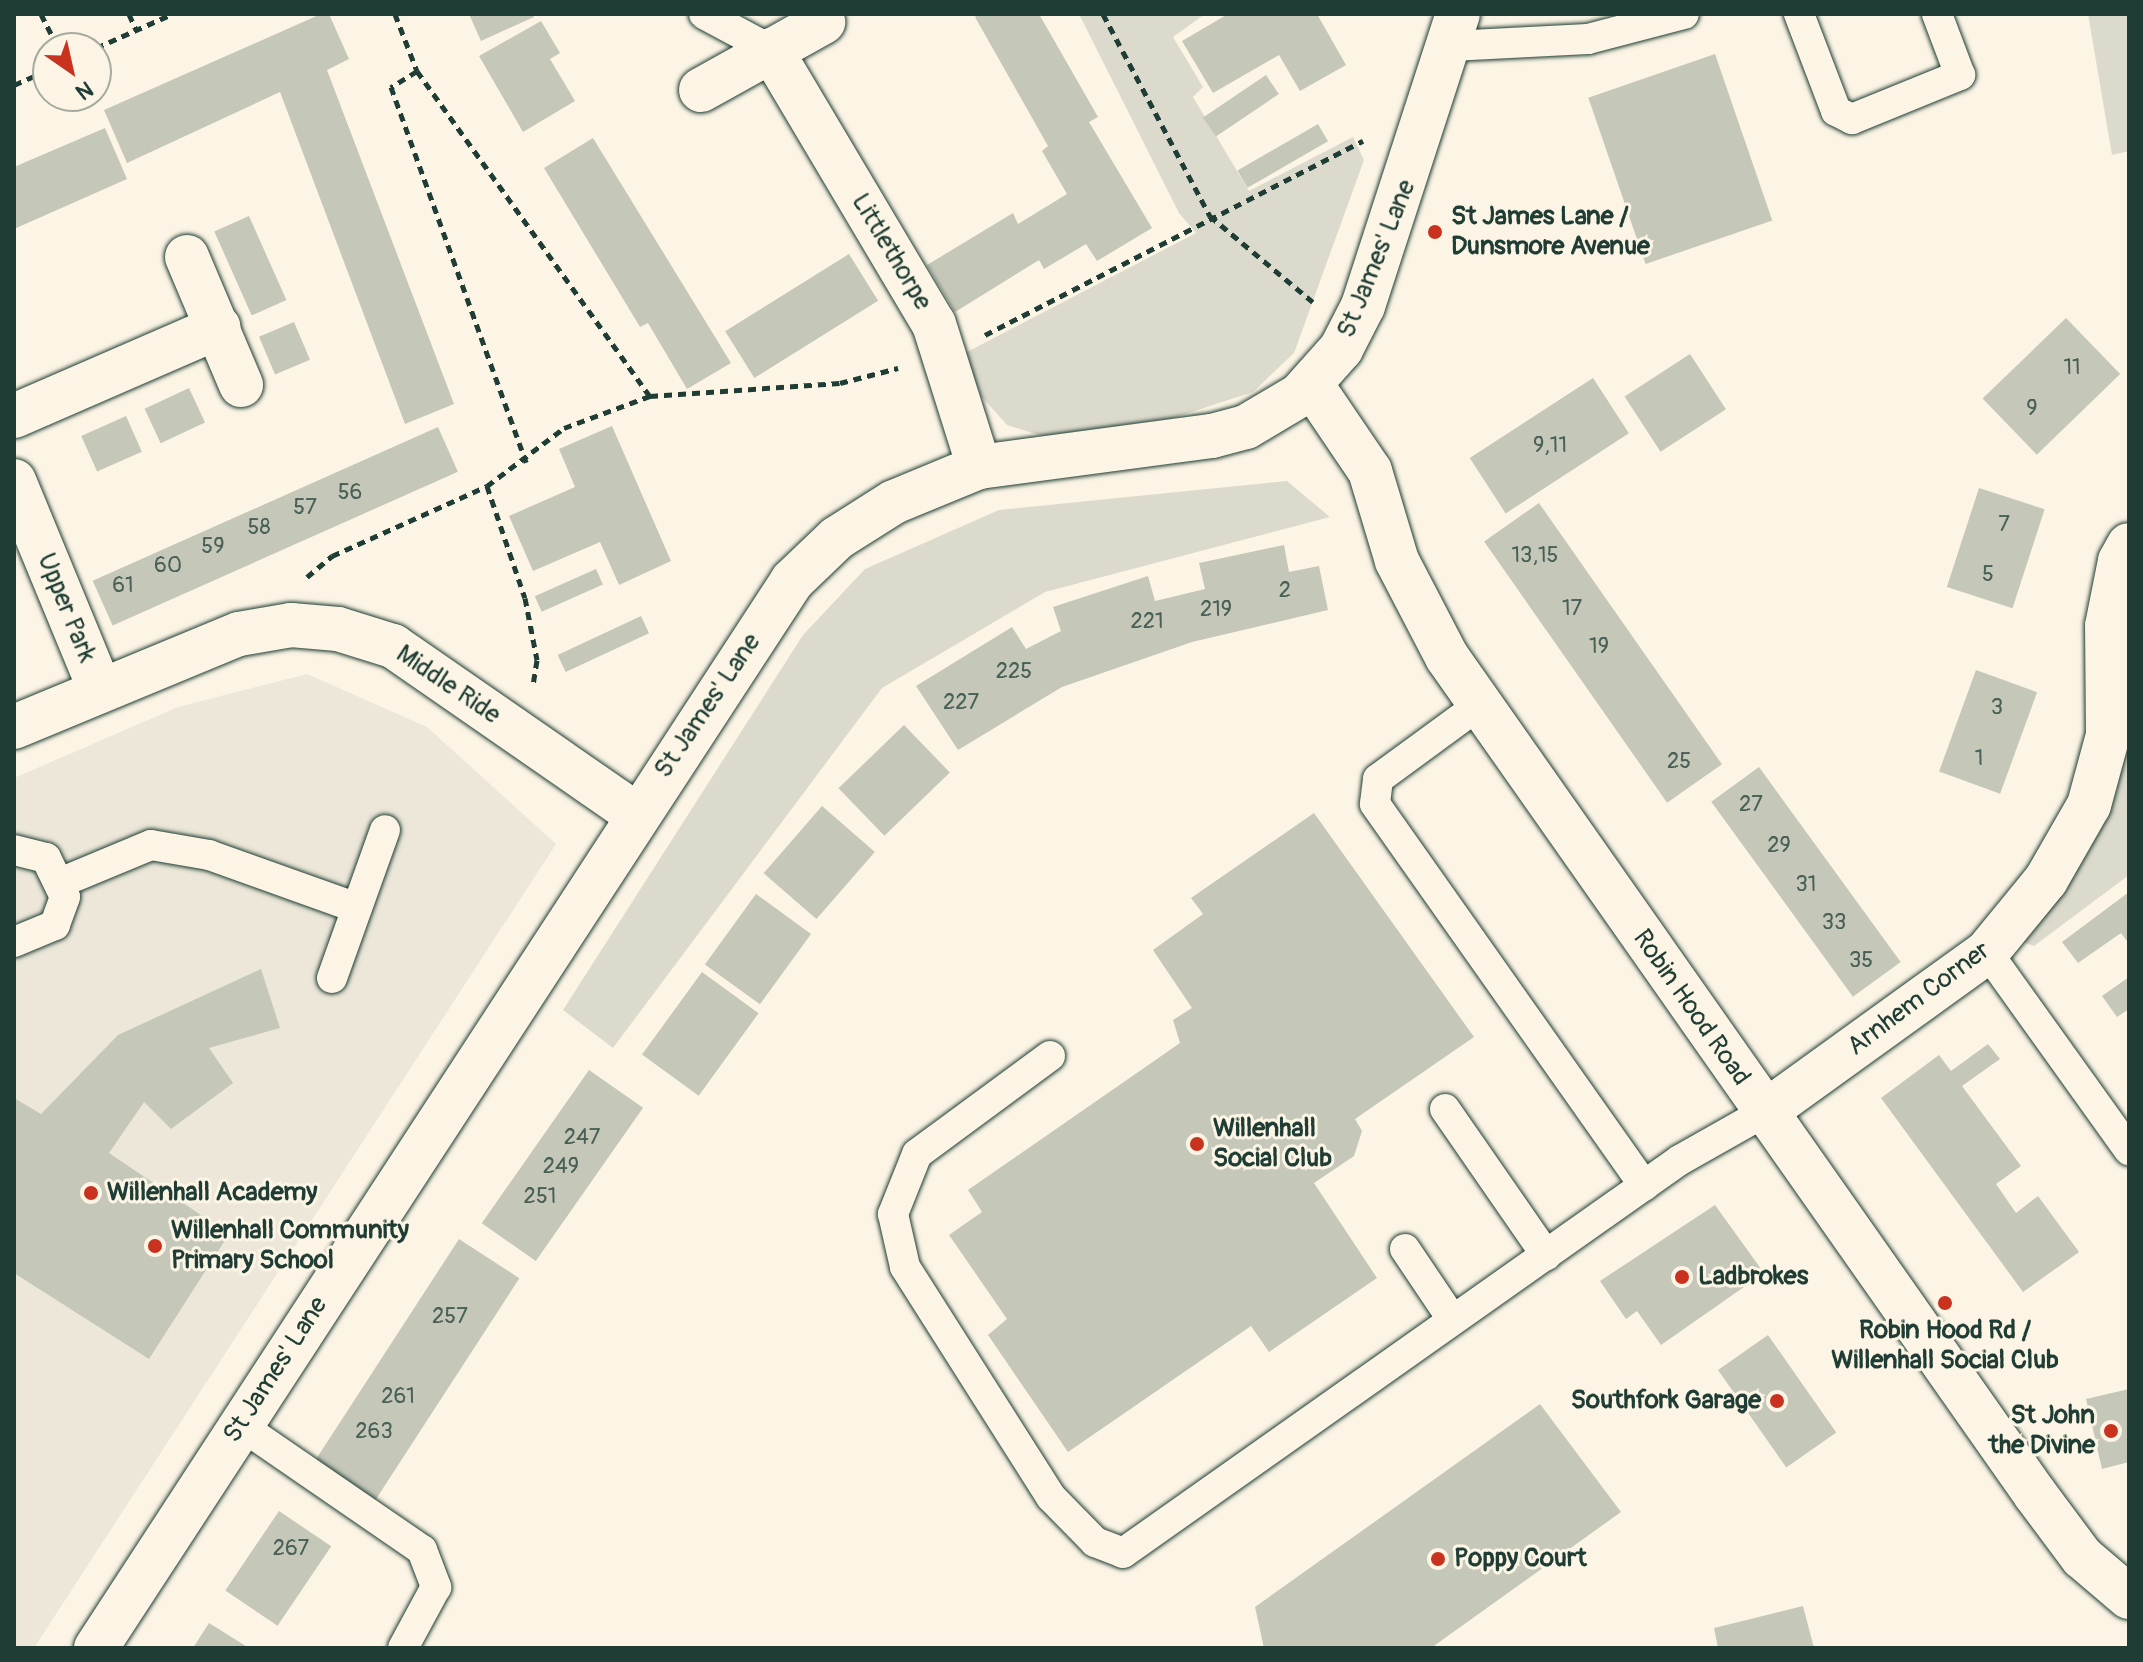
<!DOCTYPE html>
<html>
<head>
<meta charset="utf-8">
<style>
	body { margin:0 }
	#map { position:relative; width:2143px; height:1662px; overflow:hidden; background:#fcf5e5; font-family:Pangolin,sans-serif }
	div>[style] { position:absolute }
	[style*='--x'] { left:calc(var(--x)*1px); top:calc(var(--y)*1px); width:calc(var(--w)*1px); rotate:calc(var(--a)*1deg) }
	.built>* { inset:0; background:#ece7d8 }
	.green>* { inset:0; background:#dcdacc }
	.building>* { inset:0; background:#c5c7b9; transform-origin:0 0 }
	.path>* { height:5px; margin-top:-2.5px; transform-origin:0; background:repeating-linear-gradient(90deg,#1f3d34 0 8px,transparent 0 14px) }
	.roads { filter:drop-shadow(0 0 2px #1f3d34) drop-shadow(0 0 2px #1f3d34) }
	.service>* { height:30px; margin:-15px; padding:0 15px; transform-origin:15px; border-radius:15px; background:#fcf5e5 }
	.minor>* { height:44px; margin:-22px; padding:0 22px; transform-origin:22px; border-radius:22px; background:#fcf5e5 }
	.tertiary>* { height:44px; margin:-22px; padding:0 22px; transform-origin:22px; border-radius:22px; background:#fcf5e5 }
	.dots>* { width:22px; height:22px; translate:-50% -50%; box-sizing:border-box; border:4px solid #fcf5e5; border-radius:50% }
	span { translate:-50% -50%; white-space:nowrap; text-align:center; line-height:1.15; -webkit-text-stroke:6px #fcf5e5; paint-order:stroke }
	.number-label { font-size:22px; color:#486055 }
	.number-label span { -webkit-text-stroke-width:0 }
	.poi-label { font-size:26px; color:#1f3d34; font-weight:700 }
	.left { translate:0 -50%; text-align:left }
	.right { translate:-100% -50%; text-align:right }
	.street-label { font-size:26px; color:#1f3d34 }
	.frame { position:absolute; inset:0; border:16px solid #1f3d34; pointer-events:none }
	.north { position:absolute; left:32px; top:32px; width:80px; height:80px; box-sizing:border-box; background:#fcf5e5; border:2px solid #a4ab9e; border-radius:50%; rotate:146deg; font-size:22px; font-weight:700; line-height:32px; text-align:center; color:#1f3d34 }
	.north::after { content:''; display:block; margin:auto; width:28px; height:36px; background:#c8321e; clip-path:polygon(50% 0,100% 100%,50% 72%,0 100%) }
</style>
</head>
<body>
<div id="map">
	<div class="built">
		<i style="clip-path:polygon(307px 674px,427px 727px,556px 844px,34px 1648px,14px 1648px,14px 778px,178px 707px)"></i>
	</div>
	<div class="green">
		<i style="clip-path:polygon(1079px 14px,1205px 14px,1173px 37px,1203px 87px,1193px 97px,1249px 191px,1353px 137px,1364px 160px,1294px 353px,1253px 392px,1173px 418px,1042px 436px,1007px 425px,981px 396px,965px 353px,1196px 233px,1179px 213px)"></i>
		<i style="clip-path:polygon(2088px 14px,2129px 14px,2129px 151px,2112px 155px)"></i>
		<i style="clip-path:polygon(1287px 481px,1330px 517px,1045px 592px,882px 688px,613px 1048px,563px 1010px,803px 635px,865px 569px,999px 510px)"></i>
		<i style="clip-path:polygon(2129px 575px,2129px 875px,2034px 946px,2022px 942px,2043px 917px)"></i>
	</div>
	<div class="building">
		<i style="clip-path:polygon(321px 14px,329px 14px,349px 59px,327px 70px,454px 404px,405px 424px,280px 92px,127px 163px,104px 110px)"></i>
		<i style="clip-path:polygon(469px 14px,533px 14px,534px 17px,481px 41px)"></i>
		<i style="clip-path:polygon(979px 14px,1039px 14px,1098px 117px,1089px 122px,1152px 228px,1097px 261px,1086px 244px,1044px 269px,1039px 260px,955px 312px,927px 265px,1013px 213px,1018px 224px,1067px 194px,1042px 151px,1048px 146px,975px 17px)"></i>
		<i style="clip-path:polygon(1228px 14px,1317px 14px,1346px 65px,1300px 91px,1279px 55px,1213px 93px,1182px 41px)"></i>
		<i style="clip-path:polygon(541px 21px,560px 53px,550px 59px,575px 101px,523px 132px,479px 56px)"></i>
		<i style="left:1715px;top:54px;width:176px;height:134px;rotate:71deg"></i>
		<i style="left:1266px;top:75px;width:23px;height:76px;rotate:56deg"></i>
		<i style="left:1318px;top:124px;width:20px;height:93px;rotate:60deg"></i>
		<i style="clip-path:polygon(105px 128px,127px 179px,14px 229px,14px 167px)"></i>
		<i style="clip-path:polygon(593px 138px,731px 363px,687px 389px,648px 323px,640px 327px,544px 168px)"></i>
		<i style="left:249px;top:216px;width:92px;height:38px;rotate:66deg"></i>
		<i style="left:849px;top:254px;width:55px;height:146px;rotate:58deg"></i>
		<i style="left:2066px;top:318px;width:78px;height:116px;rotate:46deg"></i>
		<i style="left:294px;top:322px;width:41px;height:38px;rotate:67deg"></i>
		<i style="left:1690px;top:354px;width:66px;height:78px;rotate:57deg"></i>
		<i style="left:1593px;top:378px;width:66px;height:147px;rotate:57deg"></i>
		<i style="left:189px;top:388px;width:38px;height:49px;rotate:65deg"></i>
		<i style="left:126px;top:416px;width:39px;height:49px;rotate:66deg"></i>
		<i style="clip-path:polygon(612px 426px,671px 561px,619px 585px,600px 542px,533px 571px,509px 516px,575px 487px,559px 449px)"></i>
		<i style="left:438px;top:427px;width:49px;height:378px;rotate:66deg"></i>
		<i style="left:1979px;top:488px;width:69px;height:104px;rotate:18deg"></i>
		<i style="left:1539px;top:503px;width:319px;height:67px;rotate:55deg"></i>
		<i style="clip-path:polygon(1284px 545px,1289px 572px,1319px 566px,1328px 610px,1192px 642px,1062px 687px,958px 750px,916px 686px,1012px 627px,1026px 649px,1061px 631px,1053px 607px,1148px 576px,1155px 601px,1205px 589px,1199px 563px)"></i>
		<i style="left:596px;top:569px;width:17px;height:67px;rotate:66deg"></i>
		<i style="left:641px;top:616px;width:19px;height:92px;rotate:65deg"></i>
		<i style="left:1976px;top:670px;width:65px;height:108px;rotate:20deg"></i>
		<i style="left:904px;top:725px;width:66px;height:91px;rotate:46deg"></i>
		<i style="left:1759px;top:767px;width:241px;height:59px;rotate:54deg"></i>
		<i style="left:822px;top:806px;width:70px;height:89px;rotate:41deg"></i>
		<i style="clip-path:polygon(1314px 813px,1474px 1037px,1355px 1119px,1362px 1131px,1354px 1156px,1314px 1183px,1377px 1278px,1269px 1352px,1251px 1326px,1068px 1452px,988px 1335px,1007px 1319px,949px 1235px,982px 1212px,968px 1190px,1180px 1043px,1173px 1020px,1192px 1008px,1153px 950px,1203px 914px,1191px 898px)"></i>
		<i style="clip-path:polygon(2129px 892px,2129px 944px,2121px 933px,2078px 963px,2062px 942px)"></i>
		<i style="left:756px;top:894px;width:68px;height:87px;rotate:36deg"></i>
		<i style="clip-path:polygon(261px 969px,280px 1028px,209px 1048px,233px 1083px,171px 1129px,144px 1102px,109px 1153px,229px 1234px,149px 1359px,14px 1273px,14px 1098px,41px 1114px,118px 1035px)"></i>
		<i style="left:702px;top:972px;width:70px;height:102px;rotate:36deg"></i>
		<i style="clip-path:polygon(2129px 977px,2129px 1009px,2117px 1017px,2102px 996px)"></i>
		<i style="clip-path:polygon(1988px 1044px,2000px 1059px,1962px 1086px,2021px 1166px,1996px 1184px,2016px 1213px,2038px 1196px,2079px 1252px,2023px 1292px,1881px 1098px,1939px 1055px,1951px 1071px)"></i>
		<i style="left:589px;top:1070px;width:66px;height:187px;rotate:35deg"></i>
		<i style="clip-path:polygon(1715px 1205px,1764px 1273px,1661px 1345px,1637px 1311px,1626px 1319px,1600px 1281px)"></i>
		<i style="left:459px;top:1239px;width:72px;height:270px;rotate:33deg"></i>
		<i style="left:1768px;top:1335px;width:119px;height:61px;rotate:55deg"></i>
		<i style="clip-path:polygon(2129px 1389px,2129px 1462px,2102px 1469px,2086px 1399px)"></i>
		<i style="clip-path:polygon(1540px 1404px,1621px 1512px,1431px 1648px,1264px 1648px,1255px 1607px)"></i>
		<i style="left:279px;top:1511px;width:63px;height:96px;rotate:34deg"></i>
		<i style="clip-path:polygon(1803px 1606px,1814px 1648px,1718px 1648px,1714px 1628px)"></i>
		<i style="clip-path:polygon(209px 1623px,249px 1648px,193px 1648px)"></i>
	</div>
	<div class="path">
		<i style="--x:41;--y:14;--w:38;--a:63"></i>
		<i style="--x:129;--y:14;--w:17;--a:66"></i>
		<i style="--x:395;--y:14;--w:61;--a:68.9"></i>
		<i style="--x:417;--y:71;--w:400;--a:54.4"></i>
		<i style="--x:650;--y:396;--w:190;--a:-3.9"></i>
		<i style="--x:840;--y:383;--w:60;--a:-14.5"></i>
		<i style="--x:1103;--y:14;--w:229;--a:62.1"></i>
		<i style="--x:1210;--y:216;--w:134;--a:39.9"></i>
		<i style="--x:96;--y:48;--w:83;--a:-24.1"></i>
		<i style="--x:417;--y:71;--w:31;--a:148"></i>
		<i style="--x:391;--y:87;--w:399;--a:70.2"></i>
		<i style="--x:14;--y:85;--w:37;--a:-24"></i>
		<i style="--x:985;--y:335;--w:425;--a:-27.2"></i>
		<i style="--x:487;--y:486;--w:118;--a:71.3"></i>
		<i style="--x:525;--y:598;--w:63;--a:79"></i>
		<i style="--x:537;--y:660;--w:25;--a:99"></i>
		<i style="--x:307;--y:577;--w:33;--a:-40"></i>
		<i style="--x:332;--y:556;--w:170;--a:-24.3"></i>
		<i style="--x:487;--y:486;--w:96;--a:-37"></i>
		<i style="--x:564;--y:428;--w:92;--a:-20.4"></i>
	</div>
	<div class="roads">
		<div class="service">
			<i style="--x:704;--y:14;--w:76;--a:28.2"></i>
			<i style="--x:1799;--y:14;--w:104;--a:69.1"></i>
			<i style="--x:1836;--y:111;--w:18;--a:27"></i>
			<i style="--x:1852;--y:119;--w:117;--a:-22.2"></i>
			<i style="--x:1960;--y:75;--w:65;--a:-110.7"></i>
			<i style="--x:1451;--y:46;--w:137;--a:-2.9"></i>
			<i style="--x:1588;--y:39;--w:99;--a:-14.6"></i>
			<i style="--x:1479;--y:705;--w:125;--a:143.8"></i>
			<i style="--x:1378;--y:779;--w:25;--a:97"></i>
			<i style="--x:1375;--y:804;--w:467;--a:54.8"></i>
			<i style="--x:14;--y:850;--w:33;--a:14"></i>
			<i style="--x:46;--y:858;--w:43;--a:64"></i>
			<i style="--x:65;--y:897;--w:30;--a:110"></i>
			<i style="--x:55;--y:925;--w:44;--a:157.5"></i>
			<i style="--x:62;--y:882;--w:96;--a:-22.6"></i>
			<i style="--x:151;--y:845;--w:59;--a:9.8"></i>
			<i style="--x:209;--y:855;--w:157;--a:19.7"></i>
			<i style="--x:1987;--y:952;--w:244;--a:54.4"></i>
			<i style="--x:332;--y:978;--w:157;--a:-70.3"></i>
			<i style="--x:1050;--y:1056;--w:165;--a:143.6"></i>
			<i style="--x:917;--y:1154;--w:65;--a:111.8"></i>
			<i style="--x:893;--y:1214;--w:54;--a:77.2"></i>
			<i style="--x:905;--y:1267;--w:272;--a:57.6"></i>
			<i style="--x:1051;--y:1497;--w:63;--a:45.6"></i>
			<i style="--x:1095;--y:1542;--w:30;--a:21"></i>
			<i style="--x:1123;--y:1553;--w:682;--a:-35.21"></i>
			<i style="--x:1680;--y:1160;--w:98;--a:-29.5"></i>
			<i style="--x:1445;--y:1109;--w:178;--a:55.3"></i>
			<i style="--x:1405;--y:1249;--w:84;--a:56.1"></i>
			<i style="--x:240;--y:1425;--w:221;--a:34.5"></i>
			<i style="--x:422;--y:1550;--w:40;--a:69"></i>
			<i style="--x:436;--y:1587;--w:69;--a:118.4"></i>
		</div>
		<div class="minor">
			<i style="--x:771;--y:50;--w:319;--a:59.3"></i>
			<i style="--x:934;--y:324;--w:150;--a:72.5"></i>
			<i style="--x:701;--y:90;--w:140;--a:-29.1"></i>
			<i style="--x:187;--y:257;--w:139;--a:67.1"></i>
			<i style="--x:1311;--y:384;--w:105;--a:55.9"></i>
			<i style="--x:1370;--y:471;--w:94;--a:73.3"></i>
			<i style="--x:1397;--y:561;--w:108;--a:62.5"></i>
			<i style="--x:1447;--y:657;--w:1023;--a:54.91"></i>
			<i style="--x:2035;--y:1494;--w:79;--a:53.3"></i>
			<i style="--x:2082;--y:1557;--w:62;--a:40.4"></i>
			<i style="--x:14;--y:416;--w:223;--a:-23.5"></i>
			<i style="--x:14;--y:481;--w:226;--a:67.6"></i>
			<i style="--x:14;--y:727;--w:243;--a:-22.5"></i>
			<i style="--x:239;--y:634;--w:53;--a:-9.8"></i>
			<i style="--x:291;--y:625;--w:47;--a:4.9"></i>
			<i style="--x:338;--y:629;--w:58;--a:17.2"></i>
			<i style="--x:393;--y:646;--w:297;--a:34.7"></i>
			<i style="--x:1765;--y:1112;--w:274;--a:-35.8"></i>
			<i style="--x:1987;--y:952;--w:93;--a:-50.7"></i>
			<i style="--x:2046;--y:880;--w:86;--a:-60.2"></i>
			<i style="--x:2089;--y:805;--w:73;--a:-74.8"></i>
			<i style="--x:2108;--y:735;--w:109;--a:-90.5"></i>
			<i style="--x:2107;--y:626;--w:66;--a:-78.7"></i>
			<i style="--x:2120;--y:561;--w:18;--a:-61"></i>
		</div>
		<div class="tertiary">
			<i style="--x:96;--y:1648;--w:1274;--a:-56.88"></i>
			<i style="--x:792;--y:581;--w:62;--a:-43.7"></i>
			<i style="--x:837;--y:538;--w:67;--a:-32.3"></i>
			<i style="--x:894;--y:502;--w:92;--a:-22.4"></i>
			<i style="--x:979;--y:467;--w:235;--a:-7.6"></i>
			<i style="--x:1212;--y:436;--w:35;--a:-15"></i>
			<i style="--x:1246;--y:427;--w:63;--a:-30.7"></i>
			<i style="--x:1300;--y:395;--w:62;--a:-48.3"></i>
			<i style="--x:1341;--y:349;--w:48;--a:-62.9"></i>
			<i style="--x:1363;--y:306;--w:307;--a:-72"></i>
		</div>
	</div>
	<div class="dots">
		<i style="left:1435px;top:232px;background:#c8321e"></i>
		<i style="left:1197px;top:1144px;background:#c8321e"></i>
		<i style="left:91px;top:1193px;background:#c8321e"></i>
		<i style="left:155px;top:1246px;background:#c8321e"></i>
		<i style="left:1682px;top:1277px;background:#c8321e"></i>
		<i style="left:1945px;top:1303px;background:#c8321e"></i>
		<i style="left:1777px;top:1401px;background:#c8321e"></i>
		<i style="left:2111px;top:1431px;background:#c8321e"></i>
		<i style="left:1438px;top:1559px;background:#c8321e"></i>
	</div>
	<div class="number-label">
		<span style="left:2072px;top:368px">11</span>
		<span style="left:2032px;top:409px">9</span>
		<span style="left:1550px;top:446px">9,11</span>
		<span style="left:350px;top:493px">56</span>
		<span style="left:305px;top:508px">57</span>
		<span style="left:2004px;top:525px">7</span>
		<span style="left:259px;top:528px">58</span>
		<span style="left:213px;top:547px">59</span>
		<span style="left:1535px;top:556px">13,15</span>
		<span style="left:168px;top:566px">60</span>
		<span style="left:1988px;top:575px">5</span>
		<span style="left:123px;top:586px">61</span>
		<span style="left:1285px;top:591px">2</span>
		<span style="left:1572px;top:609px">17</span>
		<span style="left:1216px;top:610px">219</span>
		<span style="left:1147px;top:622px">221</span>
		<span style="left:1599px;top:647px">19</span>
		<span style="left:1014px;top:672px">225</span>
		<span style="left:961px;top:703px">227</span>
		<span style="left:1997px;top:708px">3</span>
		<span style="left:1979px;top:759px">1</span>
		<span style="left:1679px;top:762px">25</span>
		<span style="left:1751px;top:805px">27</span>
		<span style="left:1779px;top:846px">29</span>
		<span style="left:1806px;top:885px">31</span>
		<span style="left:1834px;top:923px">33</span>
		<span style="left:1861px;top:961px">35</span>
		<span style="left:582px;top:1138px">247</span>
		<span style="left:561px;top:1167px">249</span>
		<span style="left:540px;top:1197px">251</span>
		<span style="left:450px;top:1317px">257</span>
		<span style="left:398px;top:1397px">261</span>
		<span style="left:374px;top:1432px">263</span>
		<span style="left:291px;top:1549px">267</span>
	</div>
	<div class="poi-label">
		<span class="left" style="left:1451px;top:232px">St James Lane /<br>Dunsmore Avenue</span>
		<span class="left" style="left:1213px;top:1144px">Willenhall<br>Social Club</span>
		<span class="left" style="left:107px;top:1193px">Willenhall Academy</span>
		<span class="left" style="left:171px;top:1246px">Willenhall Community<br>Primary School</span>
		<span class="left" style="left:1698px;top:1277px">Ladbrokes</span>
		<span style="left:1945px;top:1346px">Robin Hood Rd /<br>Willenhall Social Club</span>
		<span class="right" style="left:1761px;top:1401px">Southfork Garage</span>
		<span class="right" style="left:2095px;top:1431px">St John<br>the Divine</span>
		<span class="left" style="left:1454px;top:1559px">Poppy Court</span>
	</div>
	<div class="street-label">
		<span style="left:891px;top:252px;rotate:59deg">Littlethorpe</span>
		<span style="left:1377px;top:259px;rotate:-68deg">St James' Lane</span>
		<span style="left:66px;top:608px;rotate:68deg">Upper Park</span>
		<span style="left:448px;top:685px;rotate:34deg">Middle Ride</span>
		<span style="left:708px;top:706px;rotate:-56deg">St James' Lane</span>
		<span style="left:1919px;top:999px;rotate:-37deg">Arnhem Corner</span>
		<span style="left:1691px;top:1008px;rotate:55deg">Robin Hood Road</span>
		<span style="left:276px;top:1370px;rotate:-57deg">St James' Lane</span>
	</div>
	<div class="frame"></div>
	<div class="north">N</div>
</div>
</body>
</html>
